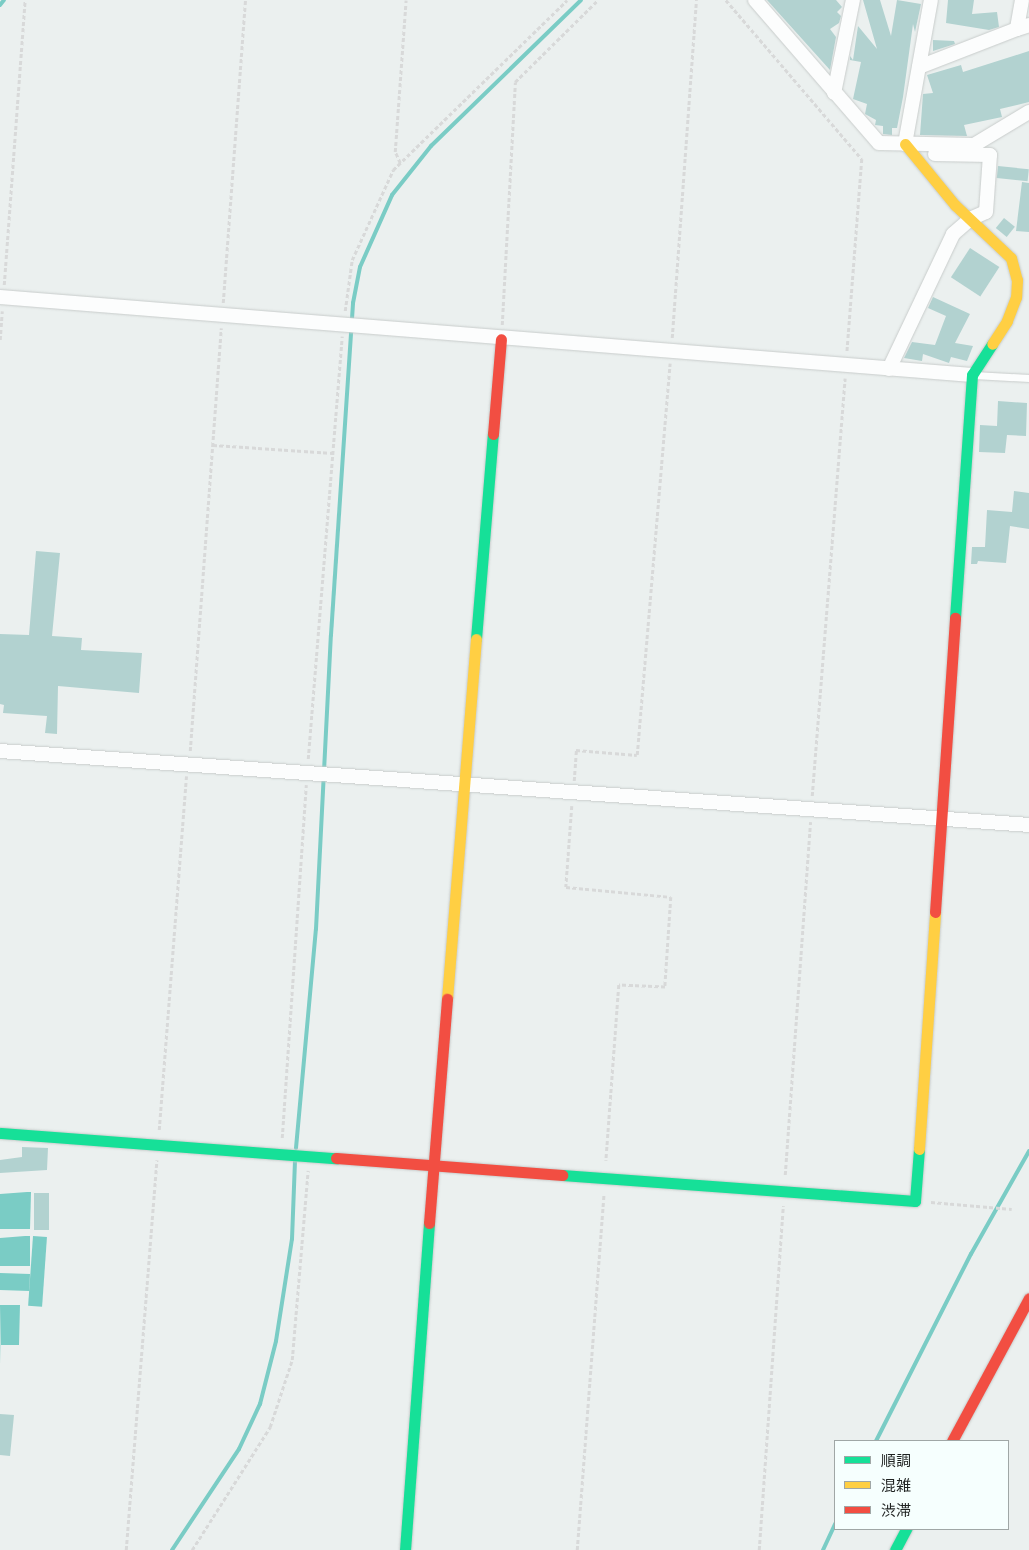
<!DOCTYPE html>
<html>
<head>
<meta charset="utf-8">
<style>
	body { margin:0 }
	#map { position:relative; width:1029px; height:1550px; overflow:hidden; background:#ebf0ef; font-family:Lora,"Noto Sans JP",serif }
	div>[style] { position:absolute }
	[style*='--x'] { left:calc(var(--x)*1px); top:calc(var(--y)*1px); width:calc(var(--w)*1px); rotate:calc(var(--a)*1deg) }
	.water>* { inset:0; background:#7accc5; transform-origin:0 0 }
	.stream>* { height:4px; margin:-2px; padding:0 2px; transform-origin:2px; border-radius:2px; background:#7accc5 }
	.building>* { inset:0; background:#b2d2d0; transform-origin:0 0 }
	.path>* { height:2.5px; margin-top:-1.25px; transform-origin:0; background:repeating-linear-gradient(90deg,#d8d9d9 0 4px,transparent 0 6.5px) }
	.roads { filter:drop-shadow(0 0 1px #c8cccb) drop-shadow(0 0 1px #c8cccb) }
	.lane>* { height:7px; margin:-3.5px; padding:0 3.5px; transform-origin:3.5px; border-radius:3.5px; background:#fcfdfd }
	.street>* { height:14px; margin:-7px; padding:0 7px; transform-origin:7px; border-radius:7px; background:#fcfdfd }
	.fast>* { height:11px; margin:-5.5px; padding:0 5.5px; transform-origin:5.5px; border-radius:5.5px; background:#16e098 }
	.slow>* { height:11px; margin:-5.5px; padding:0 5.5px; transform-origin:5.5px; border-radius:5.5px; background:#ffcf43 }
	.jam>* { height:11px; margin:-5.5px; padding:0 5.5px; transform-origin:5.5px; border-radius:5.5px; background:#f24e42 }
	span { translate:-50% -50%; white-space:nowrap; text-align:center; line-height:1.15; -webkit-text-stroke:4.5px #f6fffe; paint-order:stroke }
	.legend { position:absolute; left:834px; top:1440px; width:175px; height:90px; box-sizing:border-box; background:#f6fffe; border:1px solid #a0a7a6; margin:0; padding:6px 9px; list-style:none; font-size:15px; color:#1f2221 }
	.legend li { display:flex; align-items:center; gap:10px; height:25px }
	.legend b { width:25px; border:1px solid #a0a7a6 }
</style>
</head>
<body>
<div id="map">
	<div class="water">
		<i style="clip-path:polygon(27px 1192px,31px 1192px,30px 1229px,0 1229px,0 1194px)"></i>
		<i style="clip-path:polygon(25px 1236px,30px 1236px,30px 1266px,0 1266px,0 1238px)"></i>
		<i style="left:33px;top:1236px;width:14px;height:70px;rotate:4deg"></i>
		<i style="left:0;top:1273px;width:30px;height:17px;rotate:2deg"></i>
		<i style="clip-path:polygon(0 1305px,20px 1305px,19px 1345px,1px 1345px,1px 1365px)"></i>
	</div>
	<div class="stream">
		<i style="--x:0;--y:5;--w:6;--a:-51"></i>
		<i style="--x:296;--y:1148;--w:220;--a:-84.8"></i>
		<i style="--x:316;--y:929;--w:294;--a:-87.1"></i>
		<i style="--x:331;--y:635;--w:333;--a:-86.2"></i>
		<i style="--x:353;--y:303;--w:37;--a:-79"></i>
		<i style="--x:360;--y:267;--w:79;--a:-66"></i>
		<i style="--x:392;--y:195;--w:63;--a:-51.5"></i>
		<i style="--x:431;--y:146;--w:209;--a:-44.2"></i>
		<i style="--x:876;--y:1441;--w:210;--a:-63.1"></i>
		<i style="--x:971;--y:1254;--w:118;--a:-60.6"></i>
		<i style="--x:172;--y:1550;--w:121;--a:-56.4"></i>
		<i style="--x:239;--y:1449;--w:50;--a:-65"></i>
		<i style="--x:260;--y:1404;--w:65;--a:-75.7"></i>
		<i style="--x:276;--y:1341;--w:103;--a:-81.1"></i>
		<i style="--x:292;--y:1239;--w:79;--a:-87.8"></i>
		<i style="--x:823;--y:1550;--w:29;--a:-65"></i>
	</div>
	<div class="building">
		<i style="clip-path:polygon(767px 0,836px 0,842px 7px,837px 12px,841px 16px,839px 23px,830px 29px,836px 37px,830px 70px)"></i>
		<i style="clip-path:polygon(863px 0,880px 0,891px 36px,897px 0,921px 4px,915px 32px,913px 24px,903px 97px,897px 128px,892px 128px,892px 135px,883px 134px,883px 126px,875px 125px,876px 120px,865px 114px,867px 104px,853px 99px,861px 62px,850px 60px,850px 56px,853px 60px,858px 26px,877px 49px)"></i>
		<i style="clip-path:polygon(948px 0,974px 0,972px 14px,997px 12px,999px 27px,989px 30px,946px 23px)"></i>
		<i style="clip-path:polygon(933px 40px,954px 41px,955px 44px,933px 51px)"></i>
		<i style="clip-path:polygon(1029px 51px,1029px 102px,1000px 109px,1002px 117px,964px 125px,967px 136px,920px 135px,923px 94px,933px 93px,927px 75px,961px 65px,963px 72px)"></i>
		<i style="left:998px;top:166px;width:31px;height:12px;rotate:6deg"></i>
		<i style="clip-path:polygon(1022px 182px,1029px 183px,1029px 232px,1016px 231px)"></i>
		<i style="left:1004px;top:218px;width:14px;height:13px;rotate:39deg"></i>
		<i style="left:970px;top:248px;width:35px;height:35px;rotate:33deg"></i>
		<i style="clip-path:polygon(933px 297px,970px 314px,955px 343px,973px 346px,967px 361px,951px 357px,949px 363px,923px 354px,922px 361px,904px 358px,912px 342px,935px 345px,946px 316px,928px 308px)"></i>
		<i style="clip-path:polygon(998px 401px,1027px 403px,1026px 436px,1007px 435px,1005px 453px,979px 452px,980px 425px,997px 426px)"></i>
		<i style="clip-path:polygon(1014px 491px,1029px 493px,1029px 529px,1010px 526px,1006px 563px,978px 561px,977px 564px,971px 564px,972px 547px,985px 547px,987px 510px,1012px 512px)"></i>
		<i style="clip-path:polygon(36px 551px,60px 553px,52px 636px,82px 638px,81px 650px,142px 653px,139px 693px,58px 686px,57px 734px,45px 733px,47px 716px,3px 713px,4px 705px,0 704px,0 634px,29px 635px)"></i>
		<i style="clip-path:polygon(22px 1147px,48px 1148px,47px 1170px,0 1173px,0 1160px,22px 1157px)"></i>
		<i style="left:34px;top:1193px;width:15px;height:37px"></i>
		<i style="clip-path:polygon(0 1414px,14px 1415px,10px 1456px,0 1455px)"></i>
	</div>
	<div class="path">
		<i style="--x:726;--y:0;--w:209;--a:49.5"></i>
		<i style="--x:862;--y:159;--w:195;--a:94.4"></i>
		<i style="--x:400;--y:163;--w:12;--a:-114"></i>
		<i style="--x:395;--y:152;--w:152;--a:-85.9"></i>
		<i style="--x:4;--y:285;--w:286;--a:-85.8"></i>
		<i style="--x:223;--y:303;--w:304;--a:-85.8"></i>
		<i style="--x:345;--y:311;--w:51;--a:-82.2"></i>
		<i style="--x:352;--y:260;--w:99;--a:-65.5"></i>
		<i style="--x:393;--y:170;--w:243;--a:-44.3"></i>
		<i style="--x:502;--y:325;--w:243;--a:-86.9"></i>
		<i style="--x:515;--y:82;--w:117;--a:-44.7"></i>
		<i style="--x:672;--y:338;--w:339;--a:-85.9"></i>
		<i style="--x:0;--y:340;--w:29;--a:-86"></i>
		<i style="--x:213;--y:445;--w:120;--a:3.8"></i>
		<i style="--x:190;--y:751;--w:424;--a:-85.8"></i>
		<i style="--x:308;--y:759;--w:424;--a:-85.4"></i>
		<i style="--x:574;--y:781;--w:31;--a:-86"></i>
		<i style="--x:576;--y:750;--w:61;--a:4.7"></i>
		<i style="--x:637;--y:755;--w:393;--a:-85.2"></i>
		<i style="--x:812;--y:796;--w:419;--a:-85.5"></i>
		<i style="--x:572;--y:806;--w:81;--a:94.2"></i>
		<i style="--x:566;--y:887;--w:105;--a:5.4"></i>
		<i style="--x:671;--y:897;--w:90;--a:93.8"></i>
		<i style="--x:665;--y:987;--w:46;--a:-177.5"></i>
		<i style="--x:619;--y:985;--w:176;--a:94.2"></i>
		<i style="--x:159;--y:1130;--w:355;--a:-85.6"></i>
		<i style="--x:282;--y:1138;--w:354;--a:-86.1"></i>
		<i style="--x:785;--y:1175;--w:354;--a:-85.9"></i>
		<i style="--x:931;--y:1202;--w:81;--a:4.9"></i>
		<i style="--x:126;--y:1550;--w:391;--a:-85.5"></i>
		<i style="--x:192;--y:1550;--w:146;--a:-57.6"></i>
		<i style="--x:270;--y:1427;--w:71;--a:-71.8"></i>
		<i style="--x:292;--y:1360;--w:190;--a:-85.2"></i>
		<i style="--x:577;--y:1550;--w:357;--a:-85.7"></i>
		<i style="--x:759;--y:1550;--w:345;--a:-86"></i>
	</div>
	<div class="roads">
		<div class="lane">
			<i style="--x:974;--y:375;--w:55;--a:3.1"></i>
		</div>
		<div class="street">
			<i style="--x:755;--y:0;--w:189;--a:49.1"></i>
			<i style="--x:879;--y:143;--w:95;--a:1.2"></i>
			<i style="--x:974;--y:145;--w:64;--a:-31"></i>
			<i style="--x:1022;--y:0;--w:29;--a:100"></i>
			<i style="--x:1017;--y:29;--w:13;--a:-18"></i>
			<i style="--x:919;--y:67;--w:105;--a:-21.2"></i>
			<i style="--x:834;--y:93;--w:95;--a:-78.5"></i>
			<i style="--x:905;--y:144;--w:146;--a:-79.8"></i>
			<i style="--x:0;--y:297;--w:975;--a:4.59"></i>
			<i style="--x:889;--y:369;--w:149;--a:-64.6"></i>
			<i style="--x:953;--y:234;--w:23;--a:-41"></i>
			<i style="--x:970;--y:219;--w:17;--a:-24"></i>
			<i style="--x:986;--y:212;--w:57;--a:-86"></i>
			<i style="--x:990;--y:155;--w:55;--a:-179"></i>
			<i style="--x:0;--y:751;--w:1032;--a:4.11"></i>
		</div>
		<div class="fast">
			<i style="--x:955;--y:618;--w:244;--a:-86"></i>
			<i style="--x:972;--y:375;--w:37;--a:-57"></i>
			<i style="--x:476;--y:639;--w:206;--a:-85.3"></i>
			<i style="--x:0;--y:1133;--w:337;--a:4.3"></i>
			<i style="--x:562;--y:1175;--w:354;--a:4.2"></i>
			<i style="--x:915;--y:1201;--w:52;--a:-85.6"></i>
			<i style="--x:405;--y:1550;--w:328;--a:-85.8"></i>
			<i style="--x:895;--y:1550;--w:24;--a:-62"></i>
		</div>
		<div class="slow">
			<i style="--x:905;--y:144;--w:79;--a:50.7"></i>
			<i style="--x:955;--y:205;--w:77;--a:43.4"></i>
			<i style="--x:1011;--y:258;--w:23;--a:75"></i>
			<i style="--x:1017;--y:280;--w:17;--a:93"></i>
			<i style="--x:1016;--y:297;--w:26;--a:111"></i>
			<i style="--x:1007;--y:321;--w:27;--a:123"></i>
			<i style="--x:447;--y:999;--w:361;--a:-85.4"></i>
			<i style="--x:919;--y:1149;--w:238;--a:-86.1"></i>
		</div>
		<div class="jam">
			<i style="--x:493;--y:434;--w:95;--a:-85.2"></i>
			<i style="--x:935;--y:912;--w:295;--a:-86.1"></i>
			<i style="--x:336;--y:1158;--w:227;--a:4.3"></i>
			<i style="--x:429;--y:1223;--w:225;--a:-85.4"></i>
			<i style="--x:952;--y:1441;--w:162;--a:-61.7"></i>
		</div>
	</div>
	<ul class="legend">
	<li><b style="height:6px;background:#16e098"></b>順調</li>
	<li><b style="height:6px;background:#ffcf43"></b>混雑</li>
	<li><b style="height:6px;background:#f24e42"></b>渋滞</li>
	</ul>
</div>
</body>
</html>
